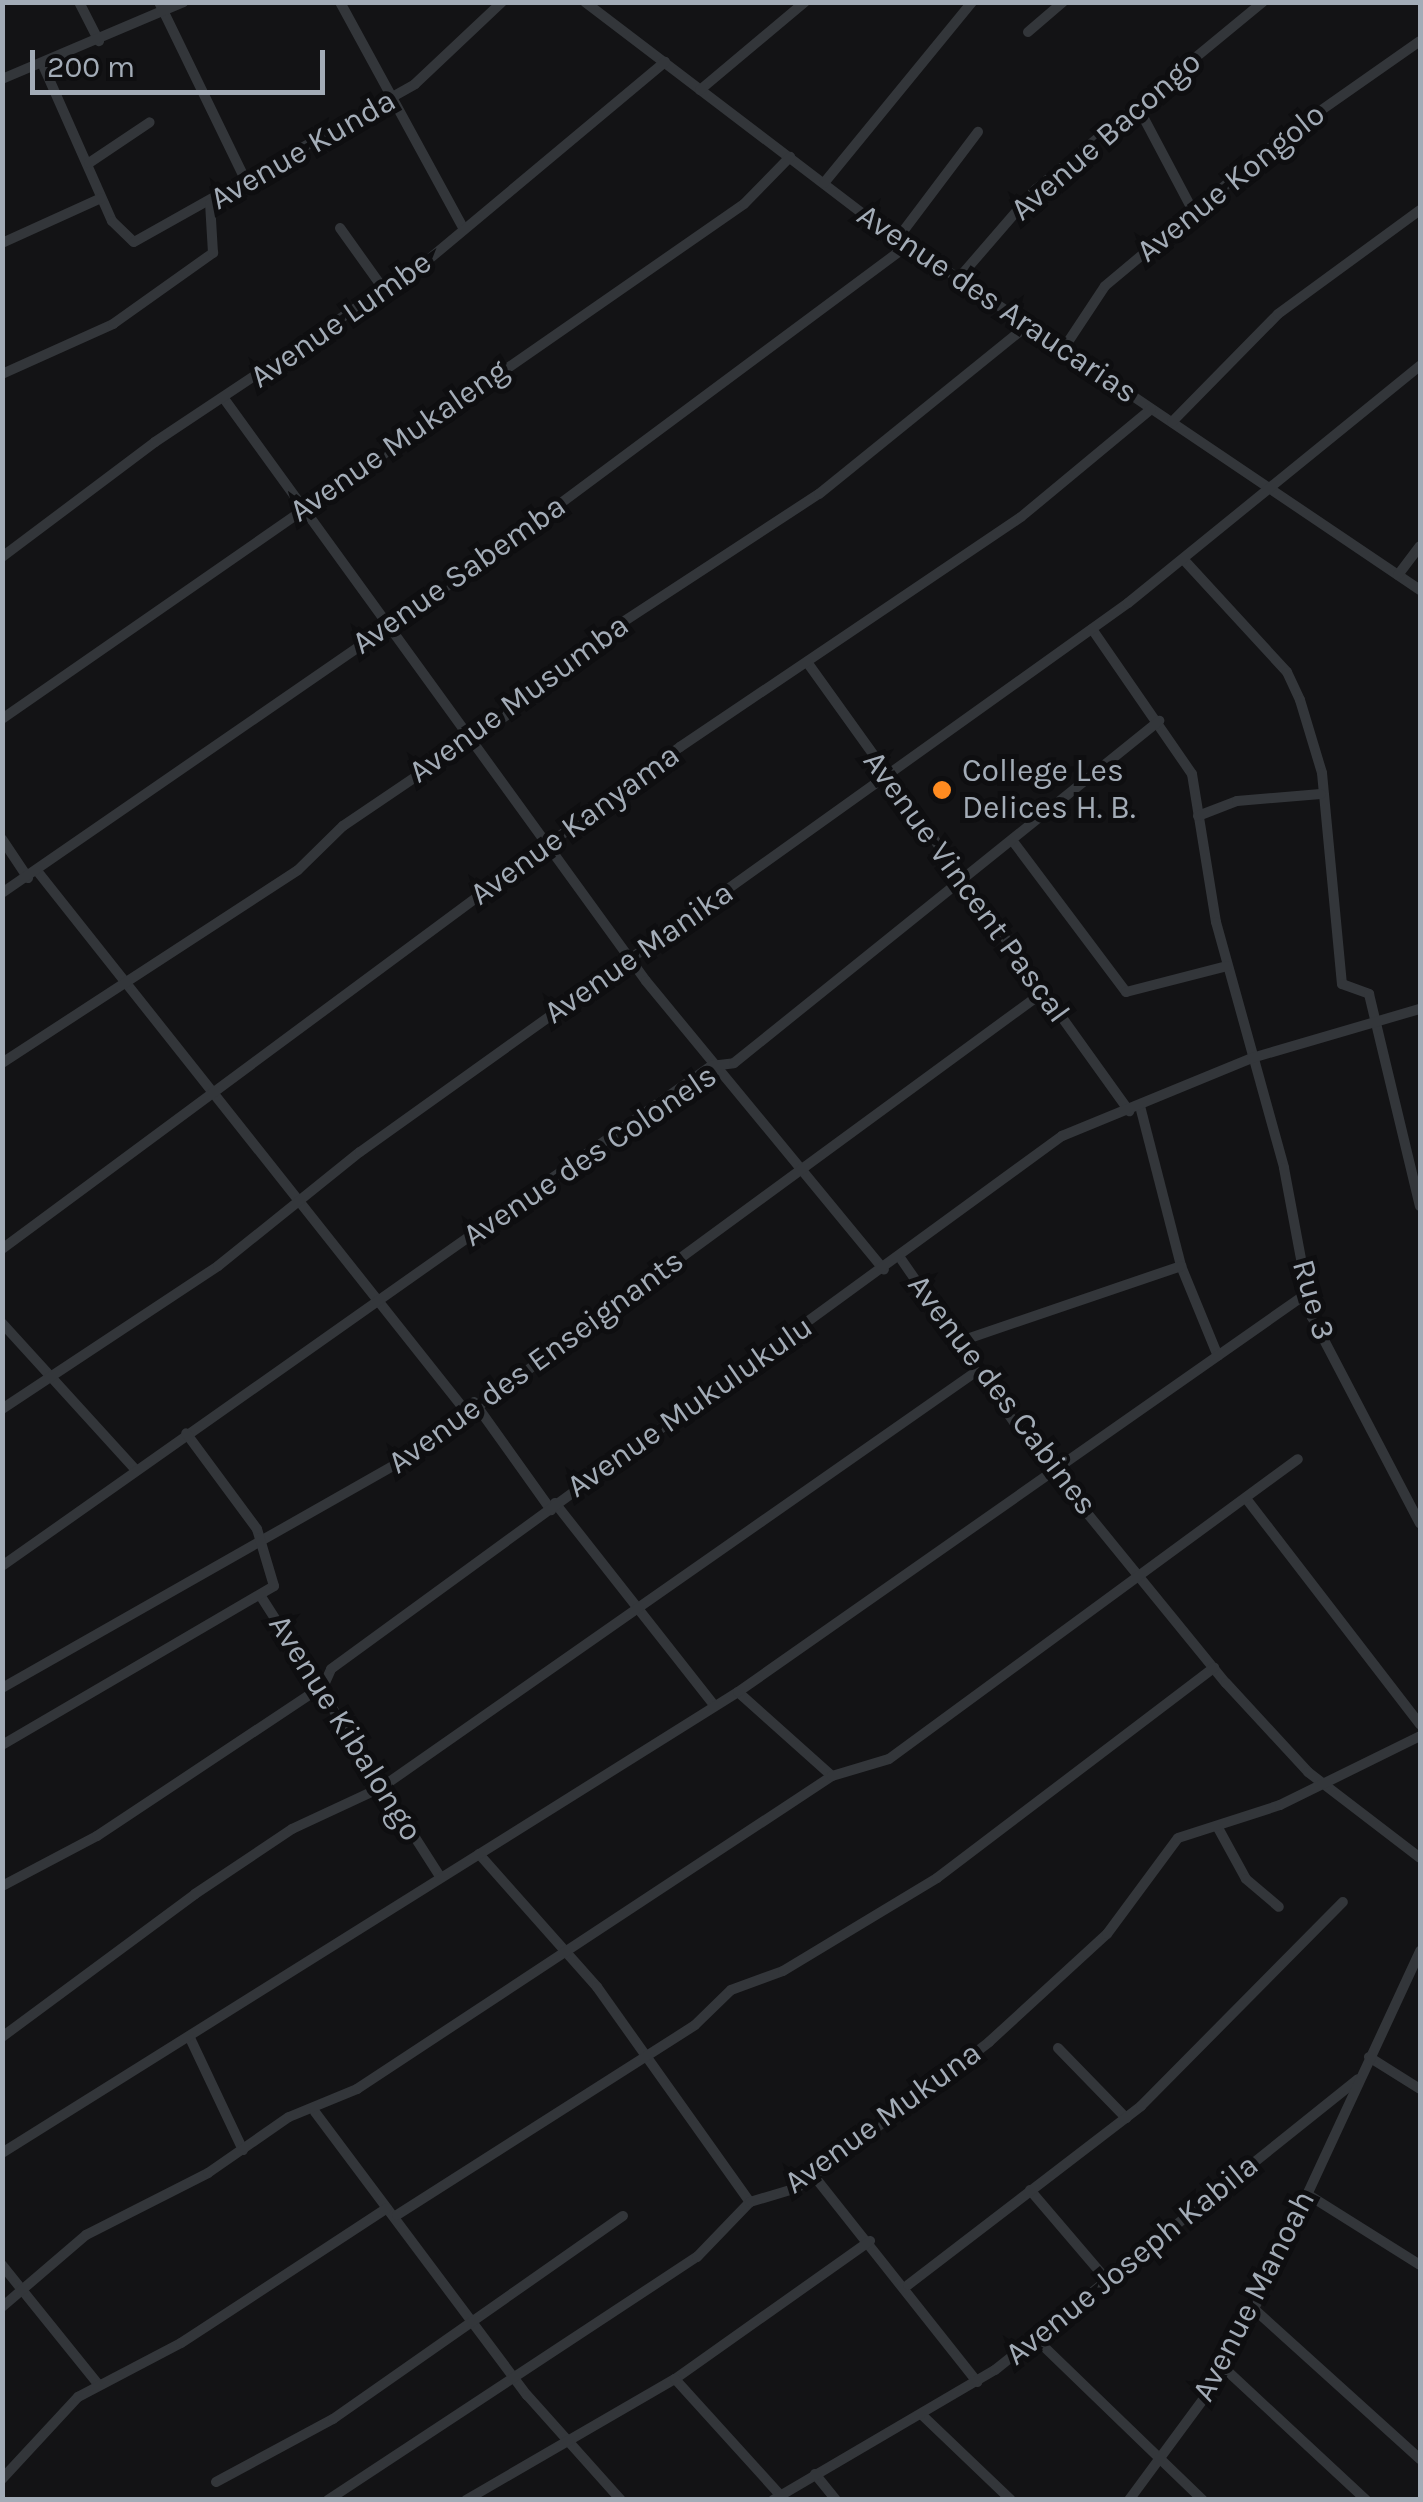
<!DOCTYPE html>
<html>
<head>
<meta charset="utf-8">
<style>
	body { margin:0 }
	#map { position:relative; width:1423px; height:2502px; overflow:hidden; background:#131315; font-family:Karla,sans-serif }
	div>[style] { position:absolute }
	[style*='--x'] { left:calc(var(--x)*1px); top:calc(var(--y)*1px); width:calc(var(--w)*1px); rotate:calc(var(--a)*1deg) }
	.minor>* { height:10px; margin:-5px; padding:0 5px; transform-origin:5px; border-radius:5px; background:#33363a }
	.dots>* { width:28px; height:28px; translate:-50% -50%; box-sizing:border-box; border:5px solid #0e0e10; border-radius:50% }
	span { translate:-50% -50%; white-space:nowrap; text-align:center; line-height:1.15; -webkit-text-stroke:10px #0e0e10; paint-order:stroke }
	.street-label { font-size:32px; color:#a3acb7 }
	.poi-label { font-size:32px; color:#a3acb7 }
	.left { translate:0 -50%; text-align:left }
	.frame { position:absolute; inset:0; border:5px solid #a3acb7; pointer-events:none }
	.scale { position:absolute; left:30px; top:50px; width:295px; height:45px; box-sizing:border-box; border:5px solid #a3acb7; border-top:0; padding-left:12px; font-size:30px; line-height:35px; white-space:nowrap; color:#a3acb7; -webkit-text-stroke:8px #0e0e10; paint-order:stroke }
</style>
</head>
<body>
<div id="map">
	<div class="minor">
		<i style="--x:79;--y:2;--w:44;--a:62.9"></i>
		<i style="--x:159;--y:2;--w:199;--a:64.1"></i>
		<i style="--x:340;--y:2;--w:259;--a:61.4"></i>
		<i style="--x:585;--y:2;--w:353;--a:37.3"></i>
		<i style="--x:866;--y:216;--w:668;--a:34.02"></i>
		<i style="--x:1028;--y:32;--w:46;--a:-40.6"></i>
		<i style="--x:42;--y:63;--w:173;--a:66.1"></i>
		<i style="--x:112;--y:221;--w:30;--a:44"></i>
		<i style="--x:134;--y:242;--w:322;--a:-29.3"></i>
		<i style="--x:415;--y:84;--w:120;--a:-43.3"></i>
		<i style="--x:2;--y:79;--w:197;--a:-23"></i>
		<i style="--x:700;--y:90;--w:137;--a:-40"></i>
		<i style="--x:1139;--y:109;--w:118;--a:62.1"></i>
		<i style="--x:89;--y:163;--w:73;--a:-33.9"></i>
		<i style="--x:824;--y:183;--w:234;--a:-50.7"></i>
		<i style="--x:340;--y:228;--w:77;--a:54.5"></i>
		<i style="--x:898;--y:238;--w:133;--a:-53"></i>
		<i style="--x:2;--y:243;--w:109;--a:-24.4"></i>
		<i style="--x:958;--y:279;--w:119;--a:-49.1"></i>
		<i style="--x:1036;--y:189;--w:294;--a:-39.5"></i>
		<i style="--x:1064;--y:348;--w:74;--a:-56.5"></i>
		<i style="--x:1105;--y:286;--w:232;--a:-39.9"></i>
		<i style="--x:1283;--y:137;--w:167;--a:-35"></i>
		<i style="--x:2;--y:374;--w:122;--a:-24.2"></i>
		<i style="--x:113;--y:324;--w:123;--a:-35.4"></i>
		<i style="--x:213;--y:253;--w:50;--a:-93.4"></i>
		<i style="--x:225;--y:400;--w:717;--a:54.07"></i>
		<i style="--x:646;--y:981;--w:374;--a:50.5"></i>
		<i style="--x:1172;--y:422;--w:151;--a:-45.5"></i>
		<i style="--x:1278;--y:314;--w:176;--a:-36.2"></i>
		<i style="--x:2;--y:557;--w:191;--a:-36.9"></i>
		<i style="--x:155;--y:442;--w:328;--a:-33.7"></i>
		<i style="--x:428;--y:260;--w:309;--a:-39.9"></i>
		<i style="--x:1184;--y:560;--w:152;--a:47.4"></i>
		<i style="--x:1287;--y:672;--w:31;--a:65"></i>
		<i style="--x:1300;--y:700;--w:76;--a:73.2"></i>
		<i style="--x:1322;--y:773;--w:212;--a:84.6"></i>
		<i style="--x:1342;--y:984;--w:29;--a:20"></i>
		<i style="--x:1369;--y:994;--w:218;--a:76.5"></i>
		<i style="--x:1398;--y:575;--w:36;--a:-53"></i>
		<i style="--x:1092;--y:629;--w:176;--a:55.4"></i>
		<i style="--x:1192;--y:774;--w:150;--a:80.8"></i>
		<i style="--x:1216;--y:922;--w:255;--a:74.5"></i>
		<i style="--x:1284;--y:1168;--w:152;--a:79.4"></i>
		<i style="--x:1312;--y:1317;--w:233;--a:62.4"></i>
		<i style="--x:807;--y:662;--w:553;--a:54.35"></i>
		<i style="--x:2;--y:719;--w:903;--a:-34.76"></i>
		<i style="--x:744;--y:204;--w:66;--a:-45.6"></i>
		<i style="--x:1198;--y:816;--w:42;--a:-21"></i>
		<i style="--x:1237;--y:801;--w:84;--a:-4.8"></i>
		<i style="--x:2;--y:839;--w:47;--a:56.3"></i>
		<i style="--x:1015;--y:844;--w:185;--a:53.1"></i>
		<i style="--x:1126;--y:992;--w:104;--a:-14.4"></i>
		<i style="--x:38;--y:872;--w:685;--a:51.58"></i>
		<i style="--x:2;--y:893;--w:584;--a:-34.61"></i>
		<i style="--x:483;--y:561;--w:530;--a:-36.63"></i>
		<i style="--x:2;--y:1063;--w:353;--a:-33.1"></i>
		<i style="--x:298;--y:870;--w:63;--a:-44.4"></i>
		<i style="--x:343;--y:826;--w:235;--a:-34.1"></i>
		<i style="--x:538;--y:694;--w:81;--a:-43"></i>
		<i style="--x:597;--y:639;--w:265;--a:-33.2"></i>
		<i style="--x:819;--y:494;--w:270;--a:-39"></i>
		<i style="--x:1140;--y:1106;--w:165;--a:75.6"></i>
		<i style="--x:1181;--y:1266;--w:97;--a:67.7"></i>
		<i style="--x:2;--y:1249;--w:844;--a:-36.52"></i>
		<i style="--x:680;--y:747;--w:411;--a:-34"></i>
		<i style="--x:1021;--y:517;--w:169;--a:-39.7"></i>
		<i style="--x:901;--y:1259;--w:211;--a:55.3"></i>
		<i style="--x:1021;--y:1432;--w:324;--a:50.8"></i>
		<i style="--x:1226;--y:1683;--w:121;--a:47.3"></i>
		<i style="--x:1308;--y:1772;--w:141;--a:37.5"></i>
		<i style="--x:2;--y:1323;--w:197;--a:47.7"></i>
		<i style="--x:958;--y:1342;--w:236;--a:-18.8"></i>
		<i style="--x:474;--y:1402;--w:133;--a:54.5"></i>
		<i style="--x:2;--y:1409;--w:259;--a:-33.5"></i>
		<i style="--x:218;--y:1266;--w:182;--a:-38.8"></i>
		<i style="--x:360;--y:1152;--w:944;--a:-35.56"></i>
		<i style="--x:1128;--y:603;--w:376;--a:-39.1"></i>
		<i style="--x:1248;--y:1501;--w:282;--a:52.4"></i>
		<i style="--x:555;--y:1503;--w:258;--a:51.8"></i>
		<i style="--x:2;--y:1566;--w:868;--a:-35.19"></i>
		<i style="--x:711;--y:1066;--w:23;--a:-7"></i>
		<i style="--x:734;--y:1063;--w:546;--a:-38.82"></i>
		<i style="--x:260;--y:1595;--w:334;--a:57.4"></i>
		<i style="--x:2;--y:1688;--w:468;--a:-29.6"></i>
		<i style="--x:409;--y:1457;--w:785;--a:-36.24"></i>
		<i style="--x:738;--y:1692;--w:126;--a:41.8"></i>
		<i style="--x:2;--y:1745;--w:315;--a:-30.3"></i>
		<i style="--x:274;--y:1586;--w:59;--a:-106.6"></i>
		<i style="--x:257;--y:1529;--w:119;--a:-126.5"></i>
		<i style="--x:1217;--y:1826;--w:60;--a:61.3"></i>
		<i style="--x:1246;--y:1879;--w:43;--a:40.3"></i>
		<i style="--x:479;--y:1854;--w:178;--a:48.4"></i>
		<i style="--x:597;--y:1987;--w:264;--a:54.6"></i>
		<i style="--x:2;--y:1886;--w:107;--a:-27.8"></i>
		<i style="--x:97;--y:1836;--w:273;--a:-33.6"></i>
		<i style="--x:324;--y:1685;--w:17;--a:-66"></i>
		<i style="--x:331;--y:1669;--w:905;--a:-36.1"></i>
		<i style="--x:1062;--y:1136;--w:205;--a:-22.3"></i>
		<i style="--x:1252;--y:1058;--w:175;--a:-16.3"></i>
		<i style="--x:2;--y:2037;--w:240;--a:-36.5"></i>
		<i style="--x:195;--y:1894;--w:117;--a:-33.8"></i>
		<i style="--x:292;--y:1829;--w:99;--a:-25"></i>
		<i style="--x:382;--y:1787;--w:726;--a:-34.96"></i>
		<i style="--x:190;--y:2038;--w:124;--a:64.7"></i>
		<i style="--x:1058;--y:2048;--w:98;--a:45.8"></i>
		<i style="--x:1369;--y:2057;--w:60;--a:32.1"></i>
		<i style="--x:315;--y:2112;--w:354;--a:53.2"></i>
		<i style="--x:527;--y:2395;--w:141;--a:48.2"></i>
		<i style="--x:2;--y:2153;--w:868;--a:-32.06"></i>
		<i style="--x:738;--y:1692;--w:694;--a:-35.02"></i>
		<i style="--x:814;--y:2176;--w:263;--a:51.6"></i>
		<i style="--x:1030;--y:2190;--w:117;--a:49.5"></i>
		<i style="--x:1307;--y:2194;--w:133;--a:32.1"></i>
		<i style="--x:397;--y:2215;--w:353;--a:-32.5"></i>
		<i style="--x:695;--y:2025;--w:50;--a:-44.2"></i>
		<i style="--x:731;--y:1990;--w:55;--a:-20.1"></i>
		<i style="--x:783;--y:1971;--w:180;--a:-31.1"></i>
		<i style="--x:937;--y:1878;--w:348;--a:-37.2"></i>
		<i style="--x:2;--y:2265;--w:154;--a:51.1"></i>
		<i style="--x:908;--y:2285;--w:294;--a:-37.5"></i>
		<i style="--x:1141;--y:2106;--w:287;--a:-45.3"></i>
		<i style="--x:2;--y:2307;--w:111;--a:-40.6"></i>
		<i style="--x:86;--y:2235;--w:137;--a:-26.9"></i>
		<i style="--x:208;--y:2173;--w:98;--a:-34.7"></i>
		<i style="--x:289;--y:2117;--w:74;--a:-22.4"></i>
		<i style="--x:357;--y:2089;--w:569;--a:-33.38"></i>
		<i style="--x:832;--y:1776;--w:59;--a:-16.6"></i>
		<i style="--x:889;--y:1759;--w:507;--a:-36.26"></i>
		<i style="--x:1254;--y:2309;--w:224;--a:42.1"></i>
		<i style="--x:1035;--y:2338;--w:233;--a:44"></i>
		<i style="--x:1222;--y:2366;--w:197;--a:42.9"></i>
		<i style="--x:675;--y:2379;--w:239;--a:-35.3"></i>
		<i style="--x:921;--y:2414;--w:124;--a:43.7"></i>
		<i style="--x:815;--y:2474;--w:33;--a:51"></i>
		<i style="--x:2;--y:2479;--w:112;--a:-47.2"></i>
		<i style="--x:78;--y:2397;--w:116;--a:-27.7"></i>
		<i style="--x:181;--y:2343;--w:246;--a:-33.2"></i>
		<i style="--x:216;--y:2482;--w:133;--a:-28.3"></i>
		<i style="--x:333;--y:2419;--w:354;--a:-35"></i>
		<i style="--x:328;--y:2500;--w:442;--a:-33.4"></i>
		<i style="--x:697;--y:2257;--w:76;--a:-46.1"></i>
		<i style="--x:750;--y:2202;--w:49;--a:-16.6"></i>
		<i style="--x:797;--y:2188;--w:241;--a:-37.2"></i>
		<i style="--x:989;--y:2042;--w:160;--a:-42.5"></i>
		<i style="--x:1107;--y:1934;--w:119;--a:-53.5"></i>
		<i style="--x:1178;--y:1838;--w:107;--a:-17.9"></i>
		<i style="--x:1280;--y:1805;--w:156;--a:-26.2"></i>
		<i style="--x:466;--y:2500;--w:241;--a:-30.1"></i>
		<i style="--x:675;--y:2379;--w:156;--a:47.8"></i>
		<i style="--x:773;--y:2500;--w:257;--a:-30.4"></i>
		<i style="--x:995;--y:2370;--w:465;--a:-38.7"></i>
		<i style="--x:1129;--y:2500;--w:128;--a:-53.6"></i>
		<i style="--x:1205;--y:2397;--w:101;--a:-60.9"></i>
		<i style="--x:1254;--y:2309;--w:395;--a:-65.1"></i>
	</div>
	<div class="dots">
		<i style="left:942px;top:790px;background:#ff8b20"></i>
	</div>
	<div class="street-label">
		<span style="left:1106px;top:136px;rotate:-41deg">Avenue Bacongo</span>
		<span style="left:303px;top:150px;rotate:-30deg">Avenue Kunda</span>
		<span style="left:1231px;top:183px;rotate:-39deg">Avenue Kongolo</span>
		<span style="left:997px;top:304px;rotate:34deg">Avenue des Araucarias</span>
		<span style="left:341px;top:320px;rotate:-35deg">Avenue Lumbe</span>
		<span style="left:399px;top:441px;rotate:-35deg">Avenue Mukaleng</span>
		<span style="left:459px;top:575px;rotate:-35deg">Avenue Sabemba</span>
		<span style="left:519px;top:699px;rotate:-36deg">Avenue Musumba</span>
		<span style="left:575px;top:825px;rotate:-36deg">Avenue Kanyama</span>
		<span style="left:966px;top:887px;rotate:54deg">Avenue Vincent Pascal</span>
		<span style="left:639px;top:953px;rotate:-35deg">Avenue Manika</span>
		<span style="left:590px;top:1156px;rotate:-34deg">Avenue des Colonels</span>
		<span style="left:1313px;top:1300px;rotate:74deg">Rue 3</span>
		<span style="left:536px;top:1362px;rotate:-36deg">Avenue des Enseignants</span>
		<span style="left:1002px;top:1395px;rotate:53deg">Avenue des Cabines</span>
		<span style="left:690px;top:1407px;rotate:-35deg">Avenue Mukulukulu</span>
		<span style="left:345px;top:1728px;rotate:58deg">Avenue Kibalongo</span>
		<span style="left:883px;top:2118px;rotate:-36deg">Avenue Mukuna</span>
		<span style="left:1132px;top:2260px;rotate:-39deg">Avenue Joseph Kabila</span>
		<span style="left:1254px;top:2296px;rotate:-63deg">Avenue Manoah</span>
	</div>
	<div class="poi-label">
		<span class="left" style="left:962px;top:790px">College Les<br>Delices H. B.</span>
	</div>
	<div class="frame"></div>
	<div class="scale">200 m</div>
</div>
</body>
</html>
